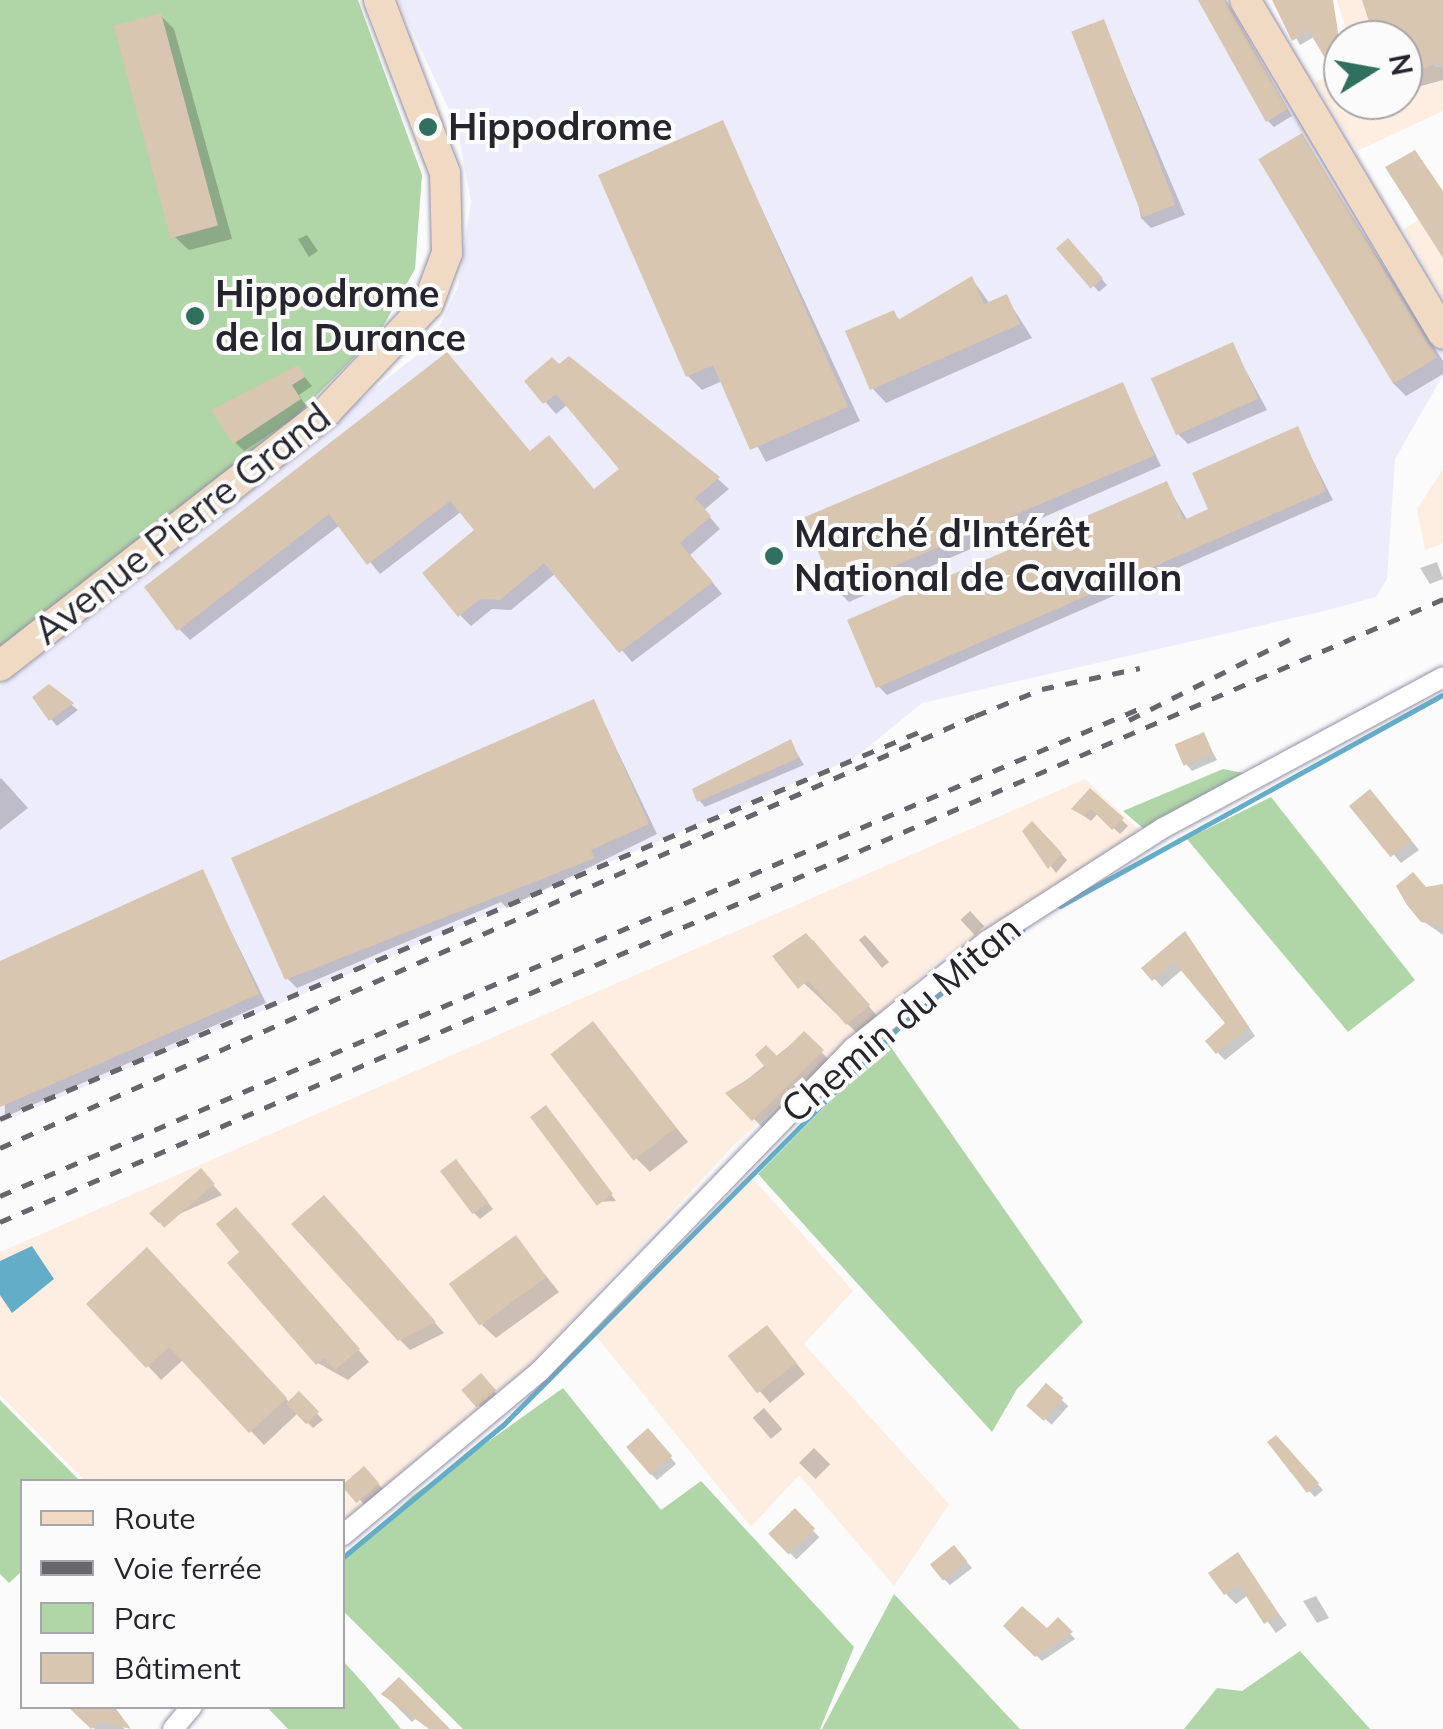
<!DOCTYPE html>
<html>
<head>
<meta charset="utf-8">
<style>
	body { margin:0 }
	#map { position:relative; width:1443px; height:1729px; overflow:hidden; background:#fbfbfb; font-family:Mulish,sans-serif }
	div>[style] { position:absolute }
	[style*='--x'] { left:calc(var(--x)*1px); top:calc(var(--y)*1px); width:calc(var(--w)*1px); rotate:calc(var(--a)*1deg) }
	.built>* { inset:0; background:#edecfa }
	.industrial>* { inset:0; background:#feeee1 }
	.green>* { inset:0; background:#b0d5a7 }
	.water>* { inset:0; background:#64adc8 }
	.shadow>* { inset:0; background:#0003; transform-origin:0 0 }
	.stream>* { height:5px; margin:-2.5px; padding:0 2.5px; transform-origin:2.5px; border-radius:2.5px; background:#64adc8 }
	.building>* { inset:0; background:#d9c6b1; transform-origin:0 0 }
	.roads { filter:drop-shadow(0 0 2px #9391a9) drop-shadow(0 0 2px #9391a9) }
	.street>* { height:20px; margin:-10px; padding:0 10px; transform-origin:10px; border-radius:10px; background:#fff }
	.secondary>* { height:30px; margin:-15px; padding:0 15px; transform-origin:15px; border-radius:15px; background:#f1dac3 }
	.rail>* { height:5px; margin-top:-2.5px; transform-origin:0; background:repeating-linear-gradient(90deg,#67666d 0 12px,transparent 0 24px) }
	.dots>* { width:28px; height:28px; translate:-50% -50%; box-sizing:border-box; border:5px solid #fbfbfb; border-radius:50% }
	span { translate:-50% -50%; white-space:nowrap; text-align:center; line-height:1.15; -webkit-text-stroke:8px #fbfbfb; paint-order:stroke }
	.poi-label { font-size:38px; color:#26252e; font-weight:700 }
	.left { translate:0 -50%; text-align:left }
	.street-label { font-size:38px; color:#26252e }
	.legend { position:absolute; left:20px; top:1479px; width:325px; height:230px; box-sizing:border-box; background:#fbfbfb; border:2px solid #a6a5a9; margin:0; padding:12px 18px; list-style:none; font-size:30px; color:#26252e }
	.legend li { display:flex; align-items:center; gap:20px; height:50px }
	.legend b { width:50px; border:2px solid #a6a5a9 }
	.north { position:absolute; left:1323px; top:20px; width:100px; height:100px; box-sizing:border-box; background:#fbfbfb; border:2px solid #a6a5a9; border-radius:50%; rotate:79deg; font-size:28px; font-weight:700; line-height:40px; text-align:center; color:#26252e }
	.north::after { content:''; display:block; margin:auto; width:35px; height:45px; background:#30705e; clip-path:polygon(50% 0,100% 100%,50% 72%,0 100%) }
</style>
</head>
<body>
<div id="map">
	<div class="built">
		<i style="clip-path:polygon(398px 0,1227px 0,1443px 343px,1443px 375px,1395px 459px,1387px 579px,1376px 597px,1324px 611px,922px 703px,856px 757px,0 1123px,0 686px,431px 344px,458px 287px,471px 201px,457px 127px)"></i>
	</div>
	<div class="industrial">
		<i style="clip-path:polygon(1337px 0,1414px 0,1434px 67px,1443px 67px,1443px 111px,1357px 151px,1315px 82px,1343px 69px,1343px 100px,1403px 100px,1403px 40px,1349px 40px)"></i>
		<i style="clip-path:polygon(1443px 205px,1443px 298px,1404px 229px)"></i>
		<i style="clip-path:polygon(1443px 469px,1443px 543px,1425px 550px,1417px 509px)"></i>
		<i style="clip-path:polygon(1085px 779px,1140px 831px,935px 964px,734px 1145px,534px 1361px,343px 1522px,342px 1482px,85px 1481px,0 1395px,0 1252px)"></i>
		<i style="clip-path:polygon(749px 1174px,853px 1291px,804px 1344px,949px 1504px,894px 1586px,799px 1475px,751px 1527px,596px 1336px)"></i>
	</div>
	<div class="green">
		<i style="clip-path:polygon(0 0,358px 0,422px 175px,415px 269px,381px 330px,258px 455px,0 652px)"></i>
		<i style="clip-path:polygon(1223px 769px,1243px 773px,1144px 829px,1123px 811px)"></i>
		<i style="clip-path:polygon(1271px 797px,1415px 980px,1348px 1032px,1187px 839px)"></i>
		<i style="clip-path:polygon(888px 1043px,1083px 1322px,1017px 1389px,992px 1432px,758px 1174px)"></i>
		<i style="clip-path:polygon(563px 1388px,661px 1510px,701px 1481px,854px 1647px,820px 1729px,463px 1729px,343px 1611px,343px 1561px,412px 1496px)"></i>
		<i style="clip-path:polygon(0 1400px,80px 1481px,22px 1482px,22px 1571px,9px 1583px,0 1574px)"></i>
		<i style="clip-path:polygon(894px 1594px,1017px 1726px,1020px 1729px,822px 1729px)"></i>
		<i style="clip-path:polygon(1300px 1651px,1370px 1729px,1184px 1729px,1217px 1688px,1242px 1691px)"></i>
		<i style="clip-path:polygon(343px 1661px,365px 1685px,401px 1729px,288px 1729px,267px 1707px,342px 1706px)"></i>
	</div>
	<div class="water">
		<i style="clip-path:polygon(32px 1246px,54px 1279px,12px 1313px,0 1295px,0 1261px)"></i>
	</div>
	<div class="shadow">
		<i style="clip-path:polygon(1198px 0,1226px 0,1292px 116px,1274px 127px,1268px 121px)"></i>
		<i style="clip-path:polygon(1275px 0,1300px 0,1319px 34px,1300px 45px)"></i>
		<i style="clip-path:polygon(1365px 0,1443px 0,1443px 80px,1403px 91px,1403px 40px,1378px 40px)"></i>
		<i style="clip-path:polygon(160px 15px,174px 29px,232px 239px,189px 250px,175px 237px)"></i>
		<i style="clip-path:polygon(1103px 22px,1185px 215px,1151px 228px,1141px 218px)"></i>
		<i style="clip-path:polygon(1341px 50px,1343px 73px,1340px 75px,1327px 56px)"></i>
		<i style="clip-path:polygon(722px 123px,860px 421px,766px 462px,722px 381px,702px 390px,688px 376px)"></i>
		<i style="clip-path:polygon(1302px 136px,1443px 361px,1443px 374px,1406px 396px,1393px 383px)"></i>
		<i style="clip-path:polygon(307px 235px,318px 251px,309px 257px,298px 239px)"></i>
		<i style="clip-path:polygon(1074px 247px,1107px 285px,1099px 292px,1060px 248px)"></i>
		<i style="clip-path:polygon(972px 279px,990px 304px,1006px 297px,1032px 338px,886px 403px,873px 389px,893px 313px,901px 321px)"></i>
		<i style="clip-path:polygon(1232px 345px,1267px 410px,1188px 444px,1178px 434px)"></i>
		<i style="clip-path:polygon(447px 355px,531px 453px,595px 492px,623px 469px,568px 404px,556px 414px,528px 382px,569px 359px,718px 479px,729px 489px,704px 510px,720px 529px,690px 555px,722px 594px,632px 662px,556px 573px,511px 610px,492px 609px,471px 626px,460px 615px,478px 531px,462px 511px,380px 574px,340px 525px,190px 640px,179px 629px)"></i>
		<i style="clip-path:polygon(297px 368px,312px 386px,299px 395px,308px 409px,244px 451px,235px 442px)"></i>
		<i style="clip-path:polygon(1122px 385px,1161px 466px,849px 602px,840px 593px)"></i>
		<i style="clip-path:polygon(1297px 429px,1333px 500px,887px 695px,878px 686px,1166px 484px,1188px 521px,1211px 511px)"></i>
		<i style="clip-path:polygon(1437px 562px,1443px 579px,1430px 584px,1420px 568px)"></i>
		<i style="clip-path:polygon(49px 687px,78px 710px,57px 726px,51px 719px)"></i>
		<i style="clip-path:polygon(594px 702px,657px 834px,507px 908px,501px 902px,297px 988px,287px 978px)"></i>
		<i style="clip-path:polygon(1203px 735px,1217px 760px,1192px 771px,1186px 764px)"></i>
		<i style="clip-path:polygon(790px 742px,804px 765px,705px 807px,699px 800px)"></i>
		<i style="clip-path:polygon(1px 778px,28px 808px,0 830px,0 779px)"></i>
		<i style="clip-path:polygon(1091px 791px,1128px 826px,1120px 834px,1098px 813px,1091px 821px,1074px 809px)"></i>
		<i style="clip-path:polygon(1379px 801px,1419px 850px,1401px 863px,1353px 806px)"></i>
		<i style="clip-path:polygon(1032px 824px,1067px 860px,1056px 873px,1025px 831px)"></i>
		<i style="clip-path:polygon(202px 872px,266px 1003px,5px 1117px,0 963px)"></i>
		<i style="clip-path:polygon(1443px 885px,1443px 935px,1423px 921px,1427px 890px)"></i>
		<i style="left:970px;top:911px;width:21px;height:13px;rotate:47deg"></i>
		<i style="clip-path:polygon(1185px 934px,1255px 1036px,1225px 1060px,1218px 1053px,1229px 1023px,1183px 969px,1162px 987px,1145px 968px)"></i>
		<i style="clip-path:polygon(865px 935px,889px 962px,882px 968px,859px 940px)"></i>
		<i style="clip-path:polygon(813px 940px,877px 1016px,857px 1033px,776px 957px)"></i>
		<i style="clip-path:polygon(593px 1025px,688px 1142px,650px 1172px,636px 1158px)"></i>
		<i style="clip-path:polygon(804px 1034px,831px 1062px,763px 1128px,729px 1094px)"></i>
		<i style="clip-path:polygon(551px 1114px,616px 1201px,598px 1202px)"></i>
		<i style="clip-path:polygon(462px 1168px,493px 1209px,480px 1219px,474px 1213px)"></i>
		<i style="clip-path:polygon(210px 1181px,222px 1195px,159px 1223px,149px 1213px)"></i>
		<i style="clip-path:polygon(334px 1208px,444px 1333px,410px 1350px,400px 1340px)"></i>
		<i style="clip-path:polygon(248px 1221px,369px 1362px,348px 1380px,318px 1363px,243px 1252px)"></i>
		<i style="clip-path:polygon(516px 1239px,559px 1292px,496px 1338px,482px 1325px)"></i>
		<i style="clip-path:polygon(161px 1264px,290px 1403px,299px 1394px,323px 1420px,313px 1428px,298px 1413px,264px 1445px,184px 1359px,161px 1380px,148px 1366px)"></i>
		<i style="clip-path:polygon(777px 1339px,805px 1374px,770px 1403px,732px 1358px)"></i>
		<i style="left:481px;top:1376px;width:29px;height:21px;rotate:49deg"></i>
		<i style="left:1046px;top:1386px;width:30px;height:25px;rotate:42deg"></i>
		<i style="left:764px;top:1408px;width:28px;height:15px;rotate:49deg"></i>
		<i style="clip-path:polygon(654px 1437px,676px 1464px,657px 1480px,651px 1474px)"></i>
		<i style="clip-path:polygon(1276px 1438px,1323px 1490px,1315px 1497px,1309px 1491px)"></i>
		<i style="left:814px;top:1448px;width:23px;height:21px;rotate:45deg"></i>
		<i style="left:364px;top:1470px;width:28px;height:24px;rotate:45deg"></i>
		<i style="left:795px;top:1512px;width:35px;height:32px;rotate:46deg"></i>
		<i style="clip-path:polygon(960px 1554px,972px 1568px,950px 1585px,944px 1579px)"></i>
		<i style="clip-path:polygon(1237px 1556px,1287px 1625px,1276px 1633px,1248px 1595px,1236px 1604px,1226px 1594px)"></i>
		<i style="clip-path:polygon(1316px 1596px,1329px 1618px,1317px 1623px,1303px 1601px)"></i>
		<i style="clip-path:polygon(1058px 1621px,1075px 1639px,1042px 1661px,1006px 1626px,1047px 1632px)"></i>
		<i style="clip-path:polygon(384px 1694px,447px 1729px,419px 1716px,412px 1722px)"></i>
		<i style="clip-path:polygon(98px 1706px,125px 1729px,95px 1729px,80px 1717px)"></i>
	</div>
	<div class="stream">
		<i style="--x:1060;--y:906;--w:437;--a:-28.9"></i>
		<i style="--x:342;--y:1558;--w:209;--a:-39.6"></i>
		<i style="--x:503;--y:1425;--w:569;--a:-45.14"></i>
		<i style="--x:904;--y:1022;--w:150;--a:-37.9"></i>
	</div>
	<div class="building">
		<i style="clip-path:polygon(1198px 0,1225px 0,1288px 109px,1266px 122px)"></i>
		<i style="clip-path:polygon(1272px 0,1333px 0,1343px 64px,1332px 70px,1309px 31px,1292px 41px)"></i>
		<i style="clip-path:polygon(1362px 0,1443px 0,1443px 62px,1403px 74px,1403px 40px,1375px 40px)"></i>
		<i style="left:161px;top:13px;width:220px;height:49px;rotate:75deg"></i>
		<i style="left:1104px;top:19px;width:199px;height:35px;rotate:69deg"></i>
		<i style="clip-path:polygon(723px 120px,848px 407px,750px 450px,713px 365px,686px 377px,598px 175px)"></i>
		<i style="left:1302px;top:133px;width:262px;height:51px;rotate:59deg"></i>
		<i style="clip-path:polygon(1415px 150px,1443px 191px,1443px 258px,1385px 167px)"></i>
		<i style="left:1068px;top:238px;width:53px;height:16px;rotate:49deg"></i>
		<i style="clip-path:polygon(972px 276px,984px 304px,1007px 294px,1020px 324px,870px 390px,845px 331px,894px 310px,898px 320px)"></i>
		<i style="left:1233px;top:342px;width:62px;height:90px;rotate:66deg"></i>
		<i style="clip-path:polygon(447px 352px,530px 451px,549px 435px,594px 489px,619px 469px,556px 394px,543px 404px,524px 381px,552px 357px,559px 364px,569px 356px,720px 477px,695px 498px,711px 516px,680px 543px,713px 582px,619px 653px,544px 563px,500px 600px,480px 599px,458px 617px,422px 573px,474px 530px,450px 501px,367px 565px,329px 514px,177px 631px,144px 587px)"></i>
		<i style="clip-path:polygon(298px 365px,305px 377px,292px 385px,301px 399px,233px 444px,211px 410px)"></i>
		<i style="left:1123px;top:382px;width:80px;height:347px;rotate:67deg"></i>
		<i style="clip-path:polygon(1298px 426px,1326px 491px,876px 688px,847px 620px,1167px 481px,1184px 520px,1208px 509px,1192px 473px)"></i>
		<i style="clip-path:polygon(49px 684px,74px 703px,49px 721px,32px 697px)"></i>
		<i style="clip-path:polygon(594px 699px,649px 824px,591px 850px,595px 858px,285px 980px,231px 858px)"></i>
		<i style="left:1204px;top:732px;width:23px;height:32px;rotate:67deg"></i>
		<i style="clip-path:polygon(791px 739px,799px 758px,697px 802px,692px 789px)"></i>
		<i style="clip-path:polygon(1090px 788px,1124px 818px,1112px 830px,1091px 809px,1084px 816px,1071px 809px)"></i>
		<i style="left:1370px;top:789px;width:66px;height:27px;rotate:51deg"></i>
		<i style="clip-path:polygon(1032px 821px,1062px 853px,1048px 869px,1022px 831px)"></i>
		<i style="clip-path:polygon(203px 869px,259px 994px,0 1107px,0 961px)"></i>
		<i style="clip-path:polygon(1413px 872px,1426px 887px,1443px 884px,1443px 926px,1421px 922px,1407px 905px,1396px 886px)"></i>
		<i style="clip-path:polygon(1185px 931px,1249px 1027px,1216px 1054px,1205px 1041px,1225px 1023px,1174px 962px,1152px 981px,1141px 968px)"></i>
		<i style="clip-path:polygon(806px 933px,870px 1005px,846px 1025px,808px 980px,798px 989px,772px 956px)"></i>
		<i style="left:593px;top:1021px;width:135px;height:54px;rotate:52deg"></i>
		<i style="clip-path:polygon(804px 1031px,824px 1050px,752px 1121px,725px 1093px,766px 1068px,755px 1055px,766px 1045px,778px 1057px)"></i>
		<i style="left:546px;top:1105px;width:111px;height:20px;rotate:53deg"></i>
		<i style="left:456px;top:1159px;width:54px;height:20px;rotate:53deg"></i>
		<i style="left:201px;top:1168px;width:21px;height:67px;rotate:49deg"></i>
		<i style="clip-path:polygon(324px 1195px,360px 1235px,436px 1322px,398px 1341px,291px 1224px)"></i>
		<i style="clip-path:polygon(236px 1207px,360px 1349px,335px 1370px,324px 1358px,316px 1365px,227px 1263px,239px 1252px,216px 1224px)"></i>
		<i style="left:516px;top:1235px;width:52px;height:83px;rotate:54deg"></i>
		<i style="clip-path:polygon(147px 1247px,287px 1398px,249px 1433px,169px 1347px,146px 1368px,86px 1304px)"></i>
		<i style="left:767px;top:1325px;width:48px;height:50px;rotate:52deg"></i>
		<i style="left:481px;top:1373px;width:23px;height:26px;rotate:49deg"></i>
		<i style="left:1046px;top:1383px;width:23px;height:30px;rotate:41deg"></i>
		<i style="left:299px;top:1391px;width:29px;height:18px;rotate:46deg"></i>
		<i style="left:648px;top:1428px;width:37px;height:29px;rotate:49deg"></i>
		<i style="clip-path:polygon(1276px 1435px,1319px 1483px,1307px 1493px,1267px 1442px)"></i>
		<i style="left:364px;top:1466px;width:23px;height:30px;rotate:49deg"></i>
		<i style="left:795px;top:1508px;width:29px;height:37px;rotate:46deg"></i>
		<i style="left:954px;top:1545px;width:21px;height:31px;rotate:51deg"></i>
		<i style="clip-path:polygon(1238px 1552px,1279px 1614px,1264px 1624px,1239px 1585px,1224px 1595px,1208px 1573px)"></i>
		<i style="clip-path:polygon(1022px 1606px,1047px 1628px,1058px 1617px,1073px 1632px,1035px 1657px,1003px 1626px)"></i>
		<i style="clip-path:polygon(399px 1677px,450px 1729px,429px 1729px,381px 1694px)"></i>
		<i style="clip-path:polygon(67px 1706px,114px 1706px,131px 1729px,100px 1722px,91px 1729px)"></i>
	</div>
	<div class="roads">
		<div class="street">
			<i style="--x:342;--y:1536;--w:258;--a:-39.8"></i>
			<i style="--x:540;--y:1371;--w:450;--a:-45.9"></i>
			<i style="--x:853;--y:1048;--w:171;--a:-38.6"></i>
			<i style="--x:987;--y:941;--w:209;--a:-32.7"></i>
			<i style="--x:1163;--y:828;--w:318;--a:-28.3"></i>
			<i style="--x:173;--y:1729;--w:30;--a:-50"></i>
		</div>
		<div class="secondary">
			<i style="--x:1245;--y:0;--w:388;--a:59.3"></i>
			<i style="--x:0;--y:666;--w:415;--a:-37.9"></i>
			<i style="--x:327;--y:411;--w:147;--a:-46.7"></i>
			<i style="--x:428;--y:304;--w:54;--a:-69.6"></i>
			<i style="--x:447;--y:253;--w:80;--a:-91.4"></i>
			<i style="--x:445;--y:173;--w:185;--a:-110.9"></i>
		</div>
	</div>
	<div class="rail">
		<i style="--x:1129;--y:720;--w:191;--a:-26.7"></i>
		<i style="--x:0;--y:1119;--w:999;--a:-22.84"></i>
		<i style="--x:0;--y:1148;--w:1066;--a:-23.9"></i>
		<i style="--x:975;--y:716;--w:72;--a:-21.9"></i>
		<i style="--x:1042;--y:689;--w:100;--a:-12.1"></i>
		<i style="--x:0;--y:1196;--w:1241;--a:-23.16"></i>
		<i style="--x:0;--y:1222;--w:1572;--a:-23.35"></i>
	</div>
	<div class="dots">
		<i style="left:428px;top:127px;background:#30705e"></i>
		<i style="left:195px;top:316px;background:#30705e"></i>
		<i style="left:774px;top:556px;background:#30705e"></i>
	</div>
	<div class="poi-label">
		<span class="left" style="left:448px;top:127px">Hippodrome</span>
		<span class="left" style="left:215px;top:316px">Hippodrome<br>de la Durance</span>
		<span class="left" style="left:794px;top:556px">Marché d'Intérêt<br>National de Cavaillon</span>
	</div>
	<div class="street-label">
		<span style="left:182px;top:524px;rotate:-38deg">Avenue Pierre Grand</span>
		<span style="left:901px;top:1019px;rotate:-40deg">Chemin du Mitan</span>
	</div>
	<ul class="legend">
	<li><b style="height:12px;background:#f1dac3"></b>Route</li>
	<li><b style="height:12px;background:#67666d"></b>Voie ferrée</li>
	<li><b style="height:28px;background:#b0d5a7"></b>Parc</li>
	<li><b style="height:28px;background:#d9c6b1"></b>Bâtiment</li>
	</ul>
	<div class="north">N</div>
</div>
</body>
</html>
